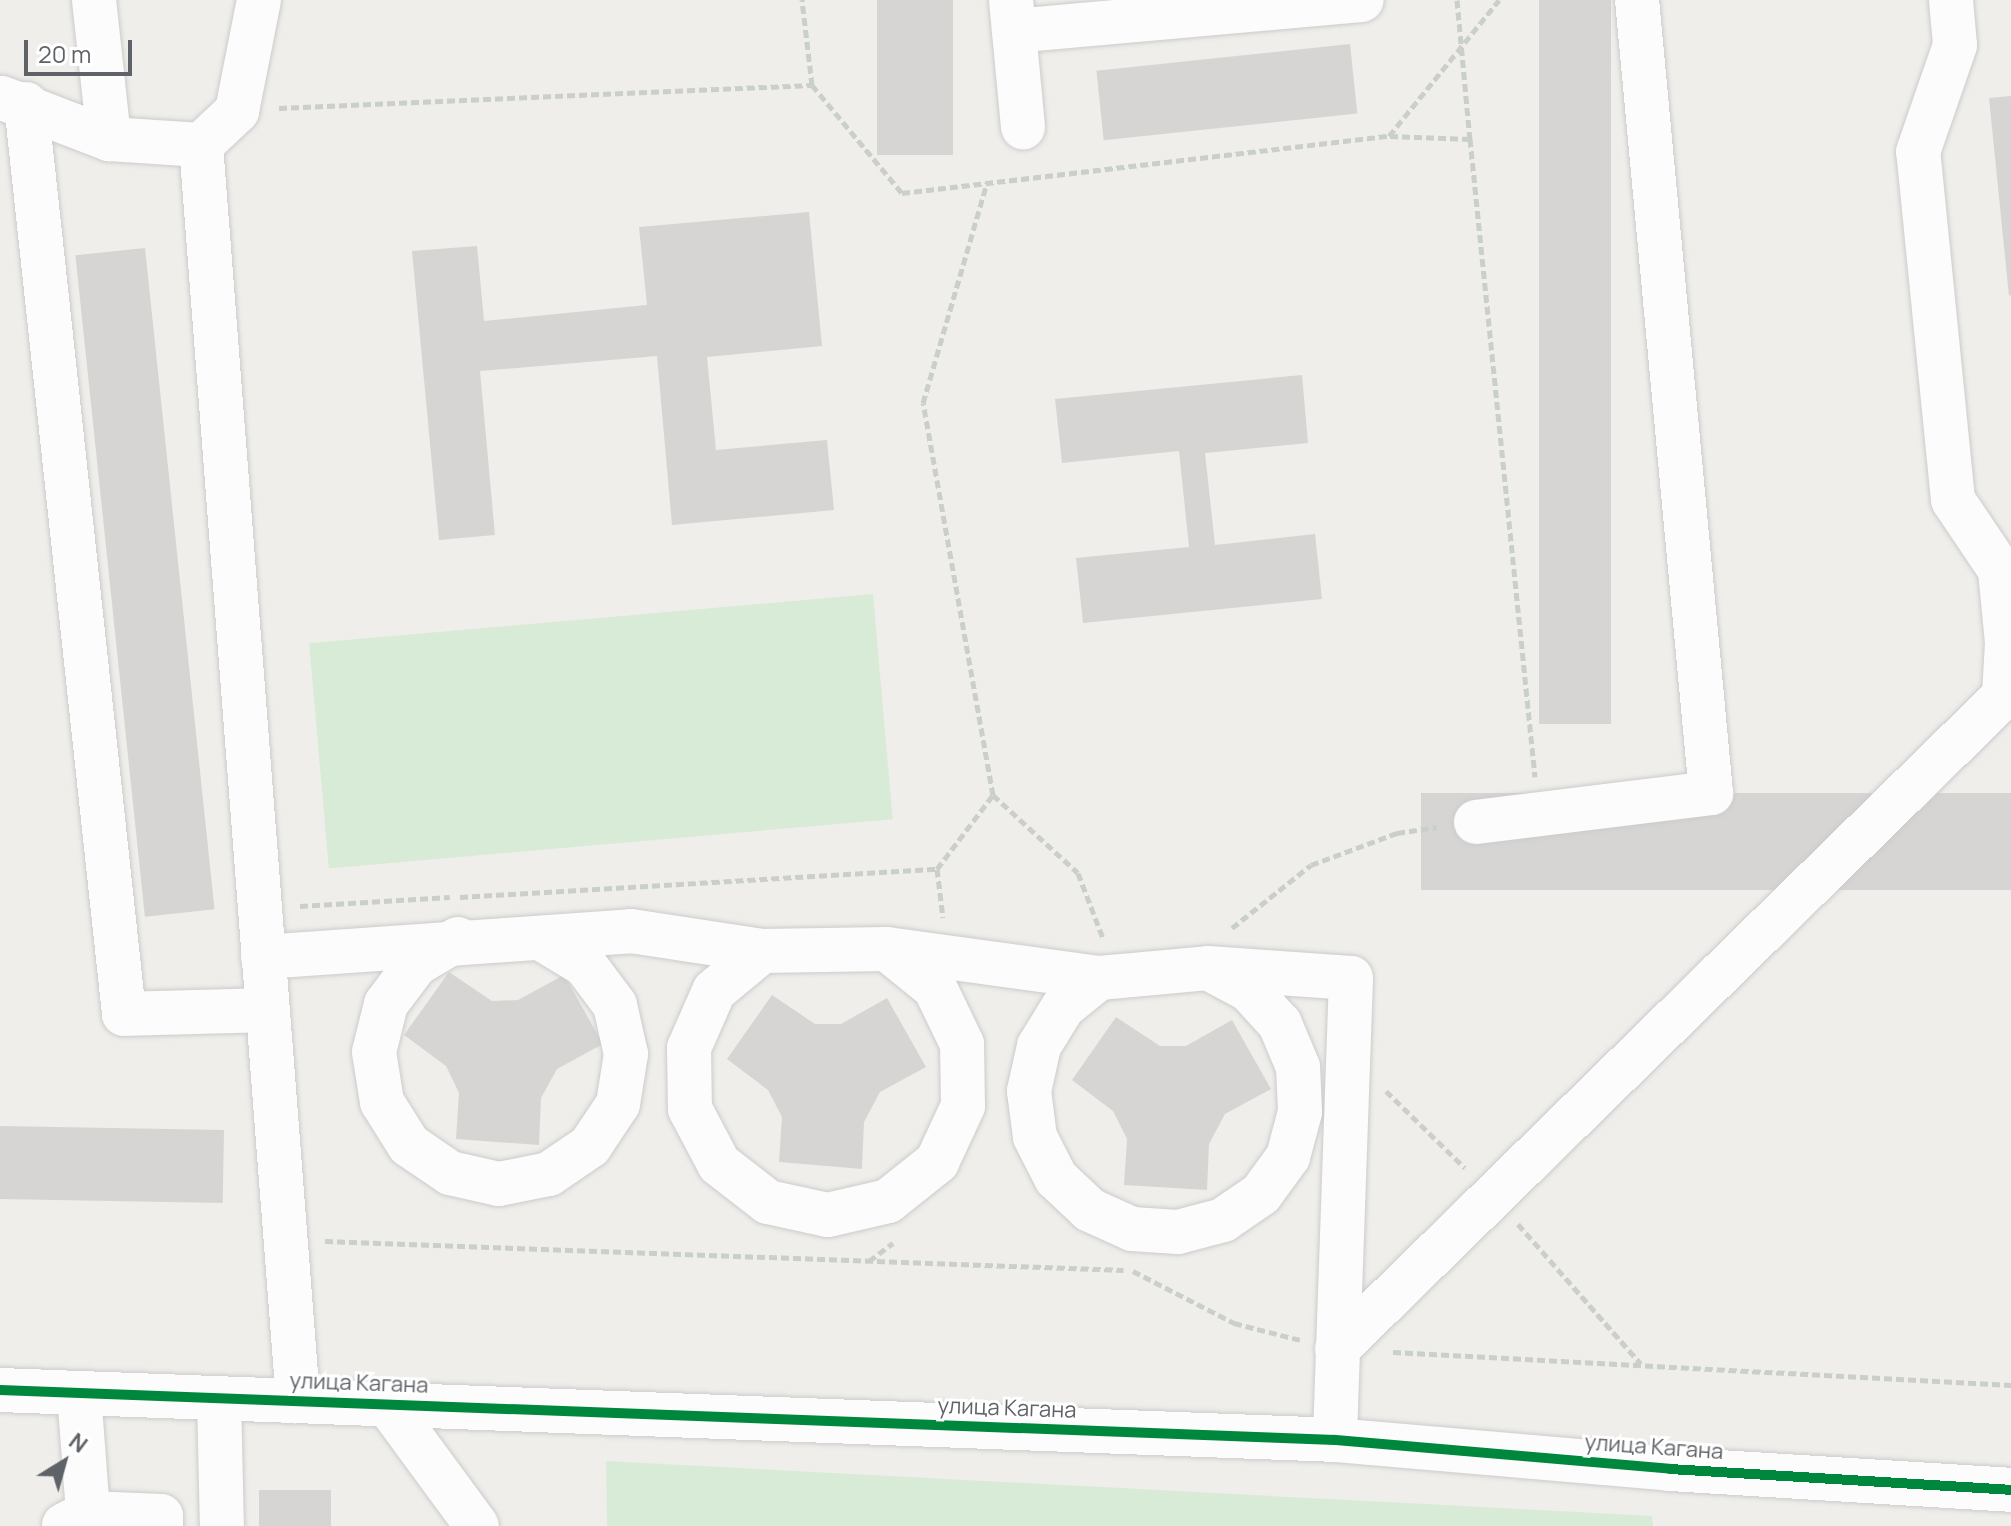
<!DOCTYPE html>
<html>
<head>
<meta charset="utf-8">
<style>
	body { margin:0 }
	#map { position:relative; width:2011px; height:1526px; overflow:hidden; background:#efeeea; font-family:Manrope,sans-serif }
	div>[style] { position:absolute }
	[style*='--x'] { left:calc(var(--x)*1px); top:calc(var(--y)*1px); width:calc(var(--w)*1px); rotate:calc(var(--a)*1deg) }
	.green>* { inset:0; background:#d8ebd6; transform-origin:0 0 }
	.building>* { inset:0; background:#d6d5d3; transform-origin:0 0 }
	.path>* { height:5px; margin-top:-2.5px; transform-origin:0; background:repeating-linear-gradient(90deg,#cacfcc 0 8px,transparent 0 12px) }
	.roads { filter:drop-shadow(0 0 2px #cbcccc) drop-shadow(0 0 2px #cbcccc) }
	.minor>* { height:44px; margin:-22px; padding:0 22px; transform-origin:22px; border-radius:22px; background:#fdfcfc }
	.cycleway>* { height:10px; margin:-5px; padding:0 5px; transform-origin:5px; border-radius:5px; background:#00873e }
	span { translate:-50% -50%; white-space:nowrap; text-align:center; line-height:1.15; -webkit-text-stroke:6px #fff; paint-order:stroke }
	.street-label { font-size:22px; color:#5f6368 }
	.north { position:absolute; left:24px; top:1422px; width:80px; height:80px; -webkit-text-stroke:6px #fff; paint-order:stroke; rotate:37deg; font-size:22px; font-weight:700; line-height:32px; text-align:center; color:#5f6368 }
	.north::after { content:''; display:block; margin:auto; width:28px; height:36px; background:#5f6368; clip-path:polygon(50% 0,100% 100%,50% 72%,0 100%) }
	.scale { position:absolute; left:24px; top:40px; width:108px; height:36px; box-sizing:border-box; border:4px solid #5f6368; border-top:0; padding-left:10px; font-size:24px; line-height:28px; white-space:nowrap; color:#5f6368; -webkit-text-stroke:6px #fff; paint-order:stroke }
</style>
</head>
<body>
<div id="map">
	<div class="green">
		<i style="left:873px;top:594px;width:226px;height:566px;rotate:85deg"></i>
		<i style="clip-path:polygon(606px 1461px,1652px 1516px,1653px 1526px,607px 1526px)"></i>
	</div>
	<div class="building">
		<i style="left:877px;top:0;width:76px;height:155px"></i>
		<i style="left:1539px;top:0;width:72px;height:724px"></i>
		<i style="left:1350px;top:44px;width:70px;height:255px;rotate:84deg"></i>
		<i style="clip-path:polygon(2011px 96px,2011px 295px,2009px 296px,1989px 98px)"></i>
		<i style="clip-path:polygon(809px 212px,822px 346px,707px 357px,716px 450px,827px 440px,834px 510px,672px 525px,657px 356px,480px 371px,495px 535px,439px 540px,412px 251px,477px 246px,484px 321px,647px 305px,639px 227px)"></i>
		<i style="left:145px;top:248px;width:665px;height:70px;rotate:84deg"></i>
		<i style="clip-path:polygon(1302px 375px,1308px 443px,1205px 453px,1215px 545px,1315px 534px,1322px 599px,1083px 623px,1076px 558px,1189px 547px,1179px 451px,1062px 463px,1055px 399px)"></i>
		<i style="left:2011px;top:793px;width:97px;height:590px;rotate:90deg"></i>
		<i style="clip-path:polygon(449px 972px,492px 1001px,518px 1000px,564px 975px,603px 1044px,557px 1069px,541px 1098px,539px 1145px,456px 1139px,459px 1093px,446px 1066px,404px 1035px)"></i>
		<i style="clip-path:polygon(772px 995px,815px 1024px,841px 1024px,887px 998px,926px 1067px,880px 1092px,864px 1122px,862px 1169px,779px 1162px,782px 1117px,768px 1090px,727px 1059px)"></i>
		<i style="clip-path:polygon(1116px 1017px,1160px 1046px,1186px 1046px,1232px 1020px,1271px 1089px,1225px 1114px,1209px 1144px,1207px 1190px,1124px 1185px,1127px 1139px,1113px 1111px,1072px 1080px)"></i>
		<i style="left:0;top:1126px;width:224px;height:73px;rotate:1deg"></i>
		<i style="left:259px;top:1490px;width:72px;height:36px"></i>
	</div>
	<div class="path">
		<i style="--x:1457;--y:0;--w:140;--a:84.7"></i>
		<i style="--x:812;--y:85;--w:141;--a:50.2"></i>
		<i style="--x:902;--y:193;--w:490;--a:-6.7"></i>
		<i style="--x:1389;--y:136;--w:175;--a:-51"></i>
		<i style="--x:279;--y:108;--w:533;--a:-2.47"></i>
		<i style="--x:812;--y:85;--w:86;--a:-96.7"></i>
		<i style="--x:1390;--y:136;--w:80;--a:2.1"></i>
		<i style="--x:1470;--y:139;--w:641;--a:84.18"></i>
		<i style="--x:993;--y:795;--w:115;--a:42.5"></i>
		<i style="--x:1078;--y:873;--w:70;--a:69"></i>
		<i style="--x:937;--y:869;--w:93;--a:-52.9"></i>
		<i style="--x:993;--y:795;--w:398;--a:-100.1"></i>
		<i style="--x:923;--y:403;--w:229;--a:-73.8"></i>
		<i style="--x:460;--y:897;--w:478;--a:-3.4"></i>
		<i style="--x:937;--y:869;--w:49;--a:83"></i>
		<i style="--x:300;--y:906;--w:150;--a:-3.4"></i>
		<i style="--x:1232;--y:928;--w:101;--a:-38.6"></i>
		<i style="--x:1311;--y:865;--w:92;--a:-20.4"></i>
		<i style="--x:1397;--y:833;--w:40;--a:-8.5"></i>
		<i style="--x:1386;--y:1091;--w:110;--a:44.3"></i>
		<i style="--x:1518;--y:1224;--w:186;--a:48.7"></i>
		<i style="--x:325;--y:1241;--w:799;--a:2.08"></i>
		<i style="--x:869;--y:1261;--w:30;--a:-37"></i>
		<i style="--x:1133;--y:1271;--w:114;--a:27.2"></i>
		<i style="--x:1234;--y:1323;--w:68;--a:14.4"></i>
		<i style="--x:1393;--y:1352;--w:619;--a:3.06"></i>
	</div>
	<div class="roads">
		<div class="minor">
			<i style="--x:94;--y:0;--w:140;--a:83.8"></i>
			<i style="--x:1011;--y:0;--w:128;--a:84.6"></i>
			<i style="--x:1014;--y:31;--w:349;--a:-5.1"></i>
			<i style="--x:2;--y:98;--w:115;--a:21"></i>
			<i style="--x:109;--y:139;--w:92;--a:3.7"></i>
			<i style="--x:201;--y:145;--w:50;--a:-43.4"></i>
			<i style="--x:237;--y:111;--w:113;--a:-78.8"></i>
			<i style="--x:26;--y:104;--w:915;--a:83.85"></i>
			<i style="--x:124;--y:1014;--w:143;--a:-1.6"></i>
			<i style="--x:201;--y:145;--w:1260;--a:85.58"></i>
			<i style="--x:1476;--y:822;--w:237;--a:-7"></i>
			<i style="--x:1711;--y:793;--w:796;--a:-95.33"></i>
			<i style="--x:458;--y:939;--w:49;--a:149.2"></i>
			<i style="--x:416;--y:964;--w:50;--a:126.9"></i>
			<i style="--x:386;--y:1004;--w:49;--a:104"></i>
			<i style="--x:374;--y:1052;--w:51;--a:80.9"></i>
			<i style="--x:382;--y:1102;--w:51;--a:57.9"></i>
			<i style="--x:409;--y:1145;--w:50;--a:34.3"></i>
			<i style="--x:450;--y:1173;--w:50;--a:12.7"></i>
			<i style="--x:499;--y:1184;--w:51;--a:-11.3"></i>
			<i style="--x:549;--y:1174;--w:50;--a:-34.3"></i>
			<i style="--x:590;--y:1146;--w:50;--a:-56.3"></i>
			<i style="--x:618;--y:1104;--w:51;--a:-80.9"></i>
			<i style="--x:626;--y:1054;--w:50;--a:-102.7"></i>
			<i style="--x:615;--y:1005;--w:50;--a:-126.9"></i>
			<i style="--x:585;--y:965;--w:50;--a:-148.8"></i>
			<i style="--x:762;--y:951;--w:62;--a:140.2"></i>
			<i style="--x:714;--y:991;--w:62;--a:113.7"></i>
			<i style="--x:689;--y:1048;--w:61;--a:89.1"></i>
			<i style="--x:690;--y:1109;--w:62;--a:62.2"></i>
			<i style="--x:719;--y:1164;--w:62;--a:37.8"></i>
			<i style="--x:768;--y:1202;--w:61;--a:12.2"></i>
			<i style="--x:828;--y:1215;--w:62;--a:-13.1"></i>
			<i style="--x:888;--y:1201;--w:63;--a:-38.5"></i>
			<i style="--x:937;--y:1162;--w:62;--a:-65.1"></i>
			<i style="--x:963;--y:1106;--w:62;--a:-90.9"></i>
			<i style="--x:962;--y:1044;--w:62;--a:-115.7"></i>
			<i style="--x:935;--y:988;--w:60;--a:-141"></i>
			<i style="--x:263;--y:957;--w:369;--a:-4"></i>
			<i style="--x:631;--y:931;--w:133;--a:8.7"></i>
			<i style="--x:762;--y:951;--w:125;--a:-0.9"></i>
			<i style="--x:887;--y:949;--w:214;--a:7.8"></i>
			<i style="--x:1099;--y:978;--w:109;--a:-5.2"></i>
			<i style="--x:1208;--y:968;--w:143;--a:4"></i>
			<i style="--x:1351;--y:978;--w:462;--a:92"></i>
			<i style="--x:1099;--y:978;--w:46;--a:141.1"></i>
			<i style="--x:1063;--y:1007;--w:46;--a:121.6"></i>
			<i style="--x:1039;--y:1046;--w:46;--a:102.5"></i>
			<i style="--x:1029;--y:1091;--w:46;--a:82.6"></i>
			<i style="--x:1035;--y:1137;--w:46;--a:62.9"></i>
			<i style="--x:1056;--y:1178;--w:47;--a:43.3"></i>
			<i style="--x:1090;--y:1210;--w:46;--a:24.3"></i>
			<i style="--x:1132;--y:1229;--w:46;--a:3.7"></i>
			<i style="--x:1178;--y:1232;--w:47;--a:-14.9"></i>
			<i style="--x:1223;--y:1220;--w:46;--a:-34.4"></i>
			<i style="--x:1261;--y:1194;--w:46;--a:-53.9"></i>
			<i style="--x:1288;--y:1157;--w:47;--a:-75.1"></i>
			<i style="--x:1300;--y:1112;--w:45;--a:-92.5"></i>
			<i style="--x:1298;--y:1067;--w:47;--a:-112.7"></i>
			<i style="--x:1280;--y:1024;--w:46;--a:-132.4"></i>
			<i style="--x:1249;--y:990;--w:42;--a:-151.6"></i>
			<i style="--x:1337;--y:1349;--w:933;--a:-44.39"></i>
			<i style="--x:2004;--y:696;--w:53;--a:-86.8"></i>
			<i style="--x:2007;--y:643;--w:73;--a:-95.5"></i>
			<i style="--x:2000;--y:570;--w:84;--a:-123.9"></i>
			<i style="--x:1953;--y:500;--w:350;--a:-95.7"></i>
			<i style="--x:1918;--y:152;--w:113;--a:-70.9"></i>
			<i style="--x:1955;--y:45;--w:45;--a:-95.1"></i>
			<i style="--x:0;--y:1390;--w:1336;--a:2.14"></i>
			<i style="--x:1335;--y:1440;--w:336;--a:4.9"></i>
			<i style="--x:1670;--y:1469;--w:342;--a:3.5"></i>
			<i style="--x:79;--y:1393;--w:120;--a:85.7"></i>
			<i style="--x:219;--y:1398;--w:128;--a:88.7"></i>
			<i style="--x:388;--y:1405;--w:150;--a:53.7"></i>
			<i style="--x:64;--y:1525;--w:27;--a:-27"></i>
			<i style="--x:88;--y:1513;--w:73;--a:2.4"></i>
			<i style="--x:161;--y:1516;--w:10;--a:90"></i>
		</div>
	</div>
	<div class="cycleway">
		<i style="--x:0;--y:1390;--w:1336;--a:2.14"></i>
		<i style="--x:1335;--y:1440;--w:336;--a:4.9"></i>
		<i style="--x:1670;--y:1469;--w:342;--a:3.5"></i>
	</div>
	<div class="street-label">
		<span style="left:359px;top:1383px;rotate:2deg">улица Кагана</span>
		<span style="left:1007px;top:1408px;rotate:2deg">улица Кагана</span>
		<span style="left:1654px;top:1447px;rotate:4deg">улица Кагана</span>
	</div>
	<div class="north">N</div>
	<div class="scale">20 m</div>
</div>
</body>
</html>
